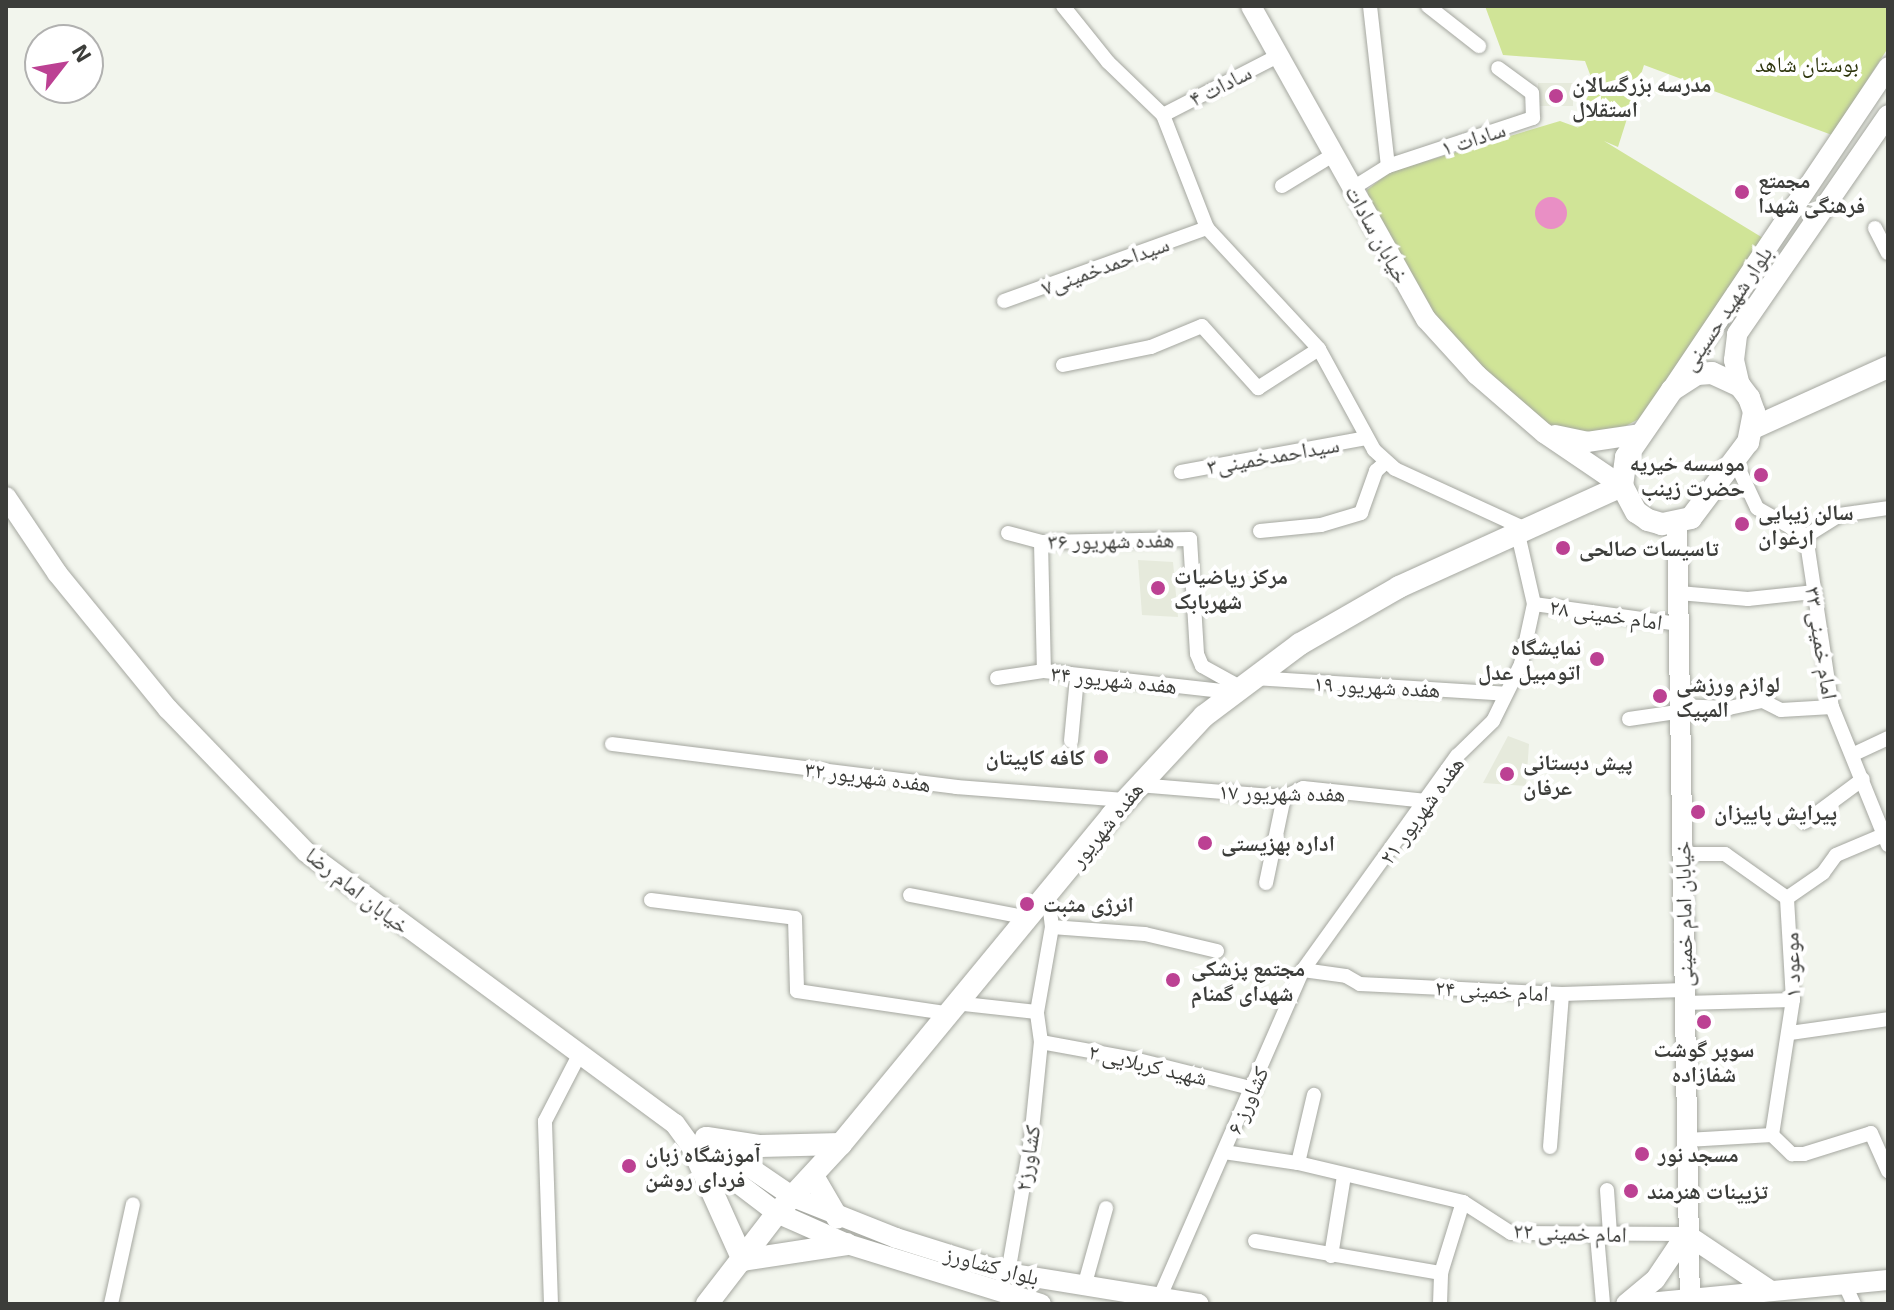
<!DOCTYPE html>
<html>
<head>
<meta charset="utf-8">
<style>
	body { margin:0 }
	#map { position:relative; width:1894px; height:1310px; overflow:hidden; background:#f2f5ed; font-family:"Exo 2","Noto Naskh Arabic",sans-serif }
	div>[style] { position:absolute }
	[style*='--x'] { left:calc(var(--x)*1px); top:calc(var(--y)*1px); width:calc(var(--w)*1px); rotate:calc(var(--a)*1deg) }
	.built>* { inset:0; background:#e6eadc; transform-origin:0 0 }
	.green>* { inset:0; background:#d0e497 }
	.water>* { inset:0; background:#e98fc5 }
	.round { border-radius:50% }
	.roads { filter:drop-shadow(0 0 2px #a5a7a0) drop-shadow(0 0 2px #a5a7a0) }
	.street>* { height:14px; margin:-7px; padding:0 7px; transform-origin:7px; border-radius:7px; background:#fff }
	.secondary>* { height:20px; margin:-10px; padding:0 10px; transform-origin:10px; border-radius:10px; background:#fff }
	.primary>* { height:22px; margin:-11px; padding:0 11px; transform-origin:11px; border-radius:11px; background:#fff }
	.dots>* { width:22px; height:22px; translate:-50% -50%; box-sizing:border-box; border:4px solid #fff; border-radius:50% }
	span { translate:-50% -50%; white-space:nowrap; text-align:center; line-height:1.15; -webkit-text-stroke:8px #fff; paint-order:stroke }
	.park-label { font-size:22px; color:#2d350c }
	.poi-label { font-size:22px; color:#3c3d3a; font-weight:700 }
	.left { translate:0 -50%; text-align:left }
	.right { translate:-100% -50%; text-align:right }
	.street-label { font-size:22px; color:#3c3d3a }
	.frame { position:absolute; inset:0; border:8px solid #3c3d3a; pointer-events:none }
	.north { position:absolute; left:24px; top:24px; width:80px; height:80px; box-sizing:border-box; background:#fff; border:2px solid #b1b1b0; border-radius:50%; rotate:59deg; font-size:22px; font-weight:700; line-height:32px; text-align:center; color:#3c3d3a }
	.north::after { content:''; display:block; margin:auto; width:28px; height:36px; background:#bc4193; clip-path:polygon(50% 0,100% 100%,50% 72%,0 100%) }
</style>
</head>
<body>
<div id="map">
	<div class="built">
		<i style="left:1573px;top:83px;width:23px;height:35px;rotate:90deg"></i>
		<i style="clip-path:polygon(1138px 560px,1173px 562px,1178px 617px,1142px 615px)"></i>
		<i style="clip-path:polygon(1508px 736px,1529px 744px,1526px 786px,1483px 783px)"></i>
	</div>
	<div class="green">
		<i style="clip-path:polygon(1485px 6px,1888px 6px,1888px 48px,1832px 135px,1644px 65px,1618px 147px,1604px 141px,1763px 238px,1653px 401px,1639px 419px,1608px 435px,1546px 426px,1477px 368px,1429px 313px,1371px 207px,1367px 190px,1390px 172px,1560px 121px,1579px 128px,1573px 124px,1594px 85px,1585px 61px,1503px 55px)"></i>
	</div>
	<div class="water">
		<i class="round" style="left:1535px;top:197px;width:32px;height:32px"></i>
	</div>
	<div class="roads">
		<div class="street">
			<i style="--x:1063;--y:6;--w:72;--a:51.2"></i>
			<i style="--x:1108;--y:62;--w:76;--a:43.9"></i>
			<i style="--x:1163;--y:115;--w:121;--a:68.7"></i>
			<i style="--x:1207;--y:228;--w:165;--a:47.2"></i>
			<i style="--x:1319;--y:349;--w:115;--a:61.4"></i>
			<i style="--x:1374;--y:450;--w:28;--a:42"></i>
			<i style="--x:1395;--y:469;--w:141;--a:24.7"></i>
			<i style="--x:1370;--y:6;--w:161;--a:83.6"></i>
			<i style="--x:1428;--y:6;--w:65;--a:38.1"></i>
			<i style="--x:1163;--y:115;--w:129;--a:-27.2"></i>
			<i style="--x:1282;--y:186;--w:60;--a:-31.3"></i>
			<i style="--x:1353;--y:188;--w:41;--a:-32.2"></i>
			<i style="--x:1388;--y:166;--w:153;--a:-18.3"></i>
			<i style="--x:1533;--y:118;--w:25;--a:-92"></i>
			<i style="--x:1532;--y:93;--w:42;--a:-143.7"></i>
			<i style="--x:1875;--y:228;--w:28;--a:63"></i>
			<i style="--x:1004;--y:301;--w:216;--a:-19.8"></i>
			<i style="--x:1063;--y:365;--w:90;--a:-11.6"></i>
			<i style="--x:1151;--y:347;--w:55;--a:-22.4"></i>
			<i style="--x:1202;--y:326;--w:84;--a:47.9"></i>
			<i style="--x:1258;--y:388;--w:72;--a:-32.6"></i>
			<i style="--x:1736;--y:463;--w:50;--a:65"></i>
			<i style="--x:1757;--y:508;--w:56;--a:29.7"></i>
			<i style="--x:1806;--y:536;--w:173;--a:81.4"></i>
			<i style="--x:1832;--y:707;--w:149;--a:67.9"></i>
			<i style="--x:1181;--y:472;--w:188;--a:-10.4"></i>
			<i style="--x:1260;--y:531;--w:61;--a:-5.6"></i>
			<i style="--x:1321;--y:525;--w:42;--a:-16.7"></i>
			<i style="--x:1361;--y:513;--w:45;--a:-70.3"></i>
			<i style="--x:1376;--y:471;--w:13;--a:-42"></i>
			<i style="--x:1008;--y:533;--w:34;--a:15"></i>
			<i style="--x:1041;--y:542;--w:149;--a:-1.2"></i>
			<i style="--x:1190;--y:539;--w:115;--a:86.5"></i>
			<i style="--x:1197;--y:654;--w:13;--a:67"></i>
			<i style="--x:1202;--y:666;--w:41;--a:29.1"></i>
			<i style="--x:1806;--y:536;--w:39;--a:-32"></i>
			<i style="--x:1839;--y:515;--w:49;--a:-8.1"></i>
			<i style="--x:1041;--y:542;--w:129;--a:88.7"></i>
			<i style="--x:1679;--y:593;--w:69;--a:5"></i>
			<i style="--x:1748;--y:599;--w:65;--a:-6.1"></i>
			<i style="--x:1534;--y:604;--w:145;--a:7.9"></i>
			<i style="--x:997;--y:678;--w:48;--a:-8.5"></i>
			<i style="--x:1044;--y:671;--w:188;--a:6.4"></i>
			<i style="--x:1254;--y:678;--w:252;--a:3.6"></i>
			<i style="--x:1677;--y:706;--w:52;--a:2.2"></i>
			<i style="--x:1729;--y:708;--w:35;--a:-12"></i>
			<i style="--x:1763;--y:701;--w:20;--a:27"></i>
			<i style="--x:1781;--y:710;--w:51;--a:-3.4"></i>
			<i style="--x:1629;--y:719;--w:49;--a:-8.3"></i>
			<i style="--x:1071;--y:741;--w:64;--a:-84.6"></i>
			<i style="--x:612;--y:744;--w:347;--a:7.1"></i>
			<i style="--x:956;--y:787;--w:169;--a:4.4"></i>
			<i style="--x:1854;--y:754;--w:38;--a:-25"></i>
			<i style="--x:1138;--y:785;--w:146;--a:4.7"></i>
			<i style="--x:1284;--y:797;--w:21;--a:-25"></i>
			<i style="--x:1303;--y:788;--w:124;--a:6"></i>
			<i style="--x:1805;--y:822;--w:72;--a:-36.6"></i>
			<i style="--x:1682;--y:854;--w:43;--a:0"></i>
			<i style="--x:1725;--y:854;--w:76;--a:35.4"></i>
			<i style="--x:1266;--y:883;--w:88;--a:-78.2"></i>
			<i style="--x:910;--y:895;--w:122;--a:10.9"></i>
			<i style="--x:1787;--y:898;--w:44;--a:-34.8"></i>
			<i style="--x:1823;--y:873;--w:22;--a:-54"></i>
			<i style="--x:1836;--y:855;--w:56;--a:-22.9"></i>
			<i style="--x:651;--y:900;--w:145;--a:7.1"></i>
			<i style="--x:795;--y:918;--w:73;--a:88.4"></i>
			<i style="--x:797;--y:991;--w:151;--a:8.4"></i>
			<i style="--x:1052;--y:927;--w:93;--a:4.3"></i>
			<i style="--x:1145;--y:934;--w:74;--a:13.3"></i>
			<i style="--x:1303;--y:970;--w:43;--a:7.9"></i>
			<i style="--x:1346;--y:976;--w:16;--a:30"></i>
			<i style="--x:1360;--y:984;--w:202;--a:2.8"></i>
			<i style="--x:1562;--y:994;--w:122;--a:-1.9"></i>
			<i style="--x:955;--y:1003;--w:82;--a:6.3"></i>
			<i style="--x:1684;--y:1003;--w:109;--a:-1.6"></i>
			<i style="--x:1790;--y:1033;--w:99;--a:-8.1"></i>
			<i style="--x:1041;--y:1042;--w:95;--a:10.4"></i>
			<i style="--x:1134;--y:1059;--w:124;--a:14"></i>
			<i style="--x:1772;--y:1135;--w:28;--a:44"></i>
			<i style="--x:1792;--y:1154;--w:12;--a:0"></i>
			<i style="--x:1804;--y:1154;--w:70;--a:-17.4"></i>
			<i style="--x:1871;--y:1133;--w:42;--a:65.9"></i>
			<i style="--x:1687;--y:1140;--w:85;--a:-3.4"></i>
			<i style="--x:1772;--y:1135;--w:137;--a:-81.2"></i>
			<i style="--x:1793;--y:1000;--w:102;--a:-93.4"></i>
			<i style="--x:1550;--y:1147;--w:153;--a:-85.5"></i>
			<i style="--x:1224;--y:1152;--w:75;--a:8.5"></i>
			<i style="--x:1298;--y:1163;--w:170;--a:13.3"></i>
			<i style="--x:1463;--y:1202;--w:57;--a:32.9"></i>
			<i style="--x:1511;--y:1233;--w:175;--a:0.3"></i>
			<i style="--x:1298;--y:1163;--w:70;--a:-76.8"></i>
			<i style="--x:1607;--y:1190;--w:44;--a:86.1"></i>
			<i style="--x:1597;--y:1235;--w:69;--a:85"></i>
			<i style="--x:1255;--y:1241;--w:189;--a:9.8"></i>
			<i style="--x:1331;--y:1256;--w:81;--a:-80.8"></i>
			<i style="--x:1008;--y:1273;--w:135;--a:-80.2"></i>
			<i style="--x:1031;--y:1140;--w:99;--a:-84.2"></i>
			<i style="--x:1041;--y:1042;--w:30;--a:-98"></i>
			<i style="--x:1037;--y:1012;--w:86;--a:-80"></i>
			<i style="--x:1052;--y:927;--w:31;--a:-97"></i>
			<i style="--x:1845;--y:1285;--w:21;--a:65"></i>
			<i style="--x:1084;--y:1287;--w:82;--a:-74.4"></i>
			<i style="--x:1159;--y:1299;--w:359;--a:-66.4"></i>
			<i style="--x:1303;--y:970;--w:264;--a:-54.3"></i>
			<i style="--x:1457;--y:756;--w:50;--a:-44.2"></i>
			<i style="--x:1493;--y:721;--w:64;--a:-63.8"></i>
			<i style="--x:1521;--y:664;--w:61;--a:-77.8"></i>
			<i style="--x:1534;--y:604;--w:76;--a:-102.9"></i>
			<i style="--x:111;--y:1304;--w:102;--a:-77.6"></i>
			<i style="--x:551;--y:1304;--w:183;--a:-91.9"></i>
			<i style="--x:545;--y:1121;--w:72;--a:-62.7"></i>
			<i style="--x:1440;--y:1304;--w:31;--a:-88"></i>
			<i style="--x:1441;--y:1273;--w:74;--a:-72.8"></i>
		</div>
		<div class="secondary">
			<i style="--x:1251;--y:6;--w:359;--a:60.8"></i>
			<i style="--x:1426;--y:319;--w:76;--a:47.7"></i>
			<i style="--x:1477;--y:375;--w:89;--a:40.9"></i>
			<i style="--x:1544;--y:433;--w:94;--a:34.2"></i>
			<i style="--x:1740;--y:386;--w:27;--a:-103"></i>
			<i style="--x:1734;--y:360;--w:26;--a:-83"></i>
			<i style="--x:1737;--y:334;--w:266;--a:-55.4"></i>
			<i style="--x:1672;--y:389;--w:388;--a:-56.1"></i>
			<i style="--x:1555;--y:435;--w:33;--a:12"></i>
			<i style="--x:1587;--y:442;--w:55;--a:-8.4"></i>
			<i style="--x:6;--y:497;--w:92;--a:56.1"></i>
			<i style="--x:57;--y:573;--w:176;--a:50.8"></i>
			<i style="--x:168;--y:709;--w:199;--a:46"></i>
			<i style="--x:306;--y:852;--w:458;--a:36.4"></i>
			<i style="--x:675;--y:1124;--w:31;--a:54"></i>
			<i style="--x:693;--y:1149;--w:106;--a:37.3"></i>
			<i style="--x:777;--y:1213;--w:77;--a:23.9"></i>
			<i style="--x:847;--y:1244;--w:203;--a:17.2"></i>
			<i style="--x:1677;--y:523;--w:781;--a:89.05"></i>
			<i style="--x:705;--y:1137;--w:107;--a:34.3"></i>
			<i style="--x:793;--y:1197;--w:111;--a:21.7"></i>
			<i style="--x:896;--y:1238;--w:117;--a:17.4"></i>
			<i style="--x:1008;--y:1273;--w:193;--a:9.2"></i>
			<i style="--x:1626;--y:1304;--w:38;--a:-40"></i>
			<i style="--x:1655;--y:1280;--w:55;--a:-56"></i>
			<i style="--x:1686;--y:1234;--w:102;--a:33.8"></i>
			<i style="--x:1638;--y:1304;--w:251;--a:-5.5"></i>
		</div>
		<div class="primary">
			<i style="--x:1712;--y:373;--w:31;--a:25"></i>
			<i style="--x:1740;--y:386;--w:15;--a:53"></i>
			<i style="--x:1749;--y:398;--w:15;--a:70"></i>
			<i style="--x:1754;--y:412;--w:31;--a:101"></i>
			<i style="--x:1748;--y:442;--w:95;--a:126.9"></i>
			<i style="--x:1691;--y:518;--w:30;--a:168"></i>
			<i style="--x:1662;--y:524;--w:15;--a:-164"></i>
			<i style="--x:1648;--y:520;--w:14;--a:-146"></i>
			<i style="--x:1636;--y:512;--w:30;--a:-118"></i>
			<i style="--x:1622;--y:486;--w:29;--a:-82"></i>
			<i style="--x:1626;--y:457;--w:81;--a:-55.5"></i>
			<i style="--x:1672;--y:390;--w:30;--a:-33"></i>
			<i style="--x:1697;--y:374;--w:15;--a:-4"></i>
			<i style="--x:1753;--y:428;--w:148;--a:-24.3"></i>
			<i style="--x:707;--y:1138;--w:54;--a:8.6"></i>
			<i style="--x:760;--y:1146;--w:81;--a:-1.4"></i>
			<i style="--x:693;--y:1149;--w:122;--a:65.8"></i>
			<i style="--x:743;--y:1260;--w:105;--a:-8.7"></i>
			<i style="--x:813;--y:1176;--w:48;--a:59.7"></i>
			<i style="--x:707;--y:1304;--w:115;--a:-52.4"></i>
			<i style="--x:777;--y:1213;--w:94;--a:-47.2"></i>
			<i style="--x:841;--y:1144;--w:426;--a:-50.5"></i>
			<i style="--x:1112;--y:815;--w:135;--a:-47.1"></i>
			<i style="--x:1204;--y:716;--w:120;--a:-36.9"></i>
			<i style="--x:1300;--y:644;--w:114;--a:-29.9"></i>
			<i style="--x:1399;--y:587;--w:245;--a:-24.4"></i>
		</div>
	</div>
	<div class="dots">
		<i style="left:1556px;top:96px;background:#bc4193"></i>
		<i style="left:1742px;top:192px;background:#bc4193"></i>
		<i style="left:1761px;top:475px;background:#bc4193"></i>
		<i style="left:1742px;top:524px;background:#bc4193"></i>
		<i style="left:1563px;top:548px;background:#bc4193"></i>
		<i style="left:1158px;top:588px;background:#bc4193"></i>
		<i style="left:1597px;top:659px;background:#bc4193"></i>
		<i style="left:1660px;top:696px;background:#bc4193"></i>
		<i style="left:1101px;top:757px;background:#bc4193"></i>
		<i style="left:1507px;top:774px;background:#bc4193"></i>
		<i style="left:1698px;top:812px;background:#bc4193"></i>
		<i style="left:1205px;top:843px;background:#bc4193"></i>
		<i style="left:1027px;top:904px;background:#bc4193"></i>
		<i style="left:1173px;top:980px;background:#bc4193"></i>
		<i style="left:1704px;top:1022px;background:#bc4193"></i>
		<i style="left:1642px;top:1154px;background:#bc4193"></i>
		<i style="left:629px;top:1166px;background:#bc4193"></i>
		<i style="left:1631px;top:1191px;background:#bc4193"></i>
	</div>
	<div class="park-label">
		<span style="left:1807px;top:64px">بوستان شاهد</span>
	</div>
	<div class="poi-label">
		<span class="left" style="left:1572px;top:96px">مدرسه بزرگسالان<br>استقلال</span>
		<span class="left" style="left:1758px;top:192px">مجمتع<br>فرهنگی شهدا</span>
		<span class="right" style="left:1745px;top:475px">موسسه خیریه<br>حضرت زینب</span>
		<span class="left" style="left:1758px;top:524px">سالن زیبایی<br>ارغوان</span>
		<span class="left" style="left:1579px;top:548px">تاسیسات صالحی</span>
		<span class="left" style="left:1174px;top:588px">مرکز ریاضیات<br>شهربابک</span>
		<span class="right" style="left:1581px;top:659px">نمایشگاه<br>اتومبیل عدل</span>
		<span class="left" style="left:1676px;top:696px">لوازم ورزشی<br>المپیک</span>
		<span class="right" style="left:1085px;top:757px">کافه کاپیتان</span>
		<span class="left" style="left:1523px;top:774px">پیش دبستانی<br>عرفان</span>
		<span class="left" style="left:1714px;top:812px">پیرایش پاییزان</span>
		<span class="left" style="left:1221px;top:843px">اداره بهزیستی</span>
		<span class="left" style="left:1043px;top:904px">انرژی مثبت</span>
		<span class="left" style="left:1191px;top:980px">مجتمع پزشکی<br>شهدای گمنام</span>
		<span style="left:1704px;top:1061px">سوپر گوشت<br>شفازاده</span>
		<span class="left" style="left:645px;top:1166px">آموزشگاه زبان<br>فردای روشن</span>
		<span class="left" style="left:1658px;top:1154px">مسجد نور</span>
		<span class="left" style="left:1647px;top:1191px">تزیینات هنرمند</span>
	</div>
	<div class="street-label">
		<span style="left:1220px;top:85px;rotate:-27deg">سادات ۴</span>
		<span style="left:1473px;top:138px;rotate:-18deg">سادات ۱</span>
		<span style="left:1378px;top:234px;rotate:61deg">خیابان سادات</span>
		<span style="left:1105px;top:265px;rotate:-20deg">سیداحمدخمینی۷</span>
		<span style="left:1726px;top:308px;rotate:-56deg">بلوار شهید حسینی</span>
		<span style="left:1273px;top:455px;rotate:-10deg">سیداحمدخمینی۳</span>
		<span style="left:1111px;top:540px;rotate:-1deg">هفده شهریور ۳۶</span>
		<span style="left:1606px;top:614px;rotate:8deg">امام خمینی ۲۸</span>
		<span style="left:1822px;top:643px;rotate:81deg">امام خمینی ۳۳</span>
		<span style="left:1114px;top:679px;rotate:6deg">هفده شهریور ۳۴</span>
		<span style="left:1377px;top:686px;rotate:3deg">هفده شهریور ۱۹</span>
		<span style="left:868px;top:776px;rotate:7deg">هفده شهریور ۳۲</span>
		<span style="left:1282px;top:792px;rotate:1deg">هفده شهریور ۱۷</span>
		<span style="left:1421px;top:810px;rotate:-54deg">هفده شهریور ۲۱</span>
		<span style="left:1106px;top:824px;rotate:-51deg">هفده شهریور</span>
		<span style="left:358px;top:890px;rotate:38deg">خیابان امام رضا</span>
		<span style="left:1683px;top:914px;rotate:-91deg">خیابان امام خمینی</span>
		<span style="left:1791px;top:965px;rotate:-92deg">موعود ۱</span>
		<span style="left:1492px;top:990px;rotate:3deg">امام خمینی ۲۴</span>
		<span style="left:1148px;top:1064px;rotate:13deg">شهید کربلایی ۲</span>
		<span style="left:1247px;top:1100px;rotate:-66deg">کشاورز ۶</span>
		<span style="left:1027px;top:1158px;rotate:-81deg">کشاورز۲</span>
		<span style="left:1570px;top:1232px;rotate:2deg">امام خمینی ۲۲</span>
		<span style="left:992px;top:1265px;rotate:15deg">بلوار کشاورز</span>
	</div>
	<div class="frame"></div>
	<div class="north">N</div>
</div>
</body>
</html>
